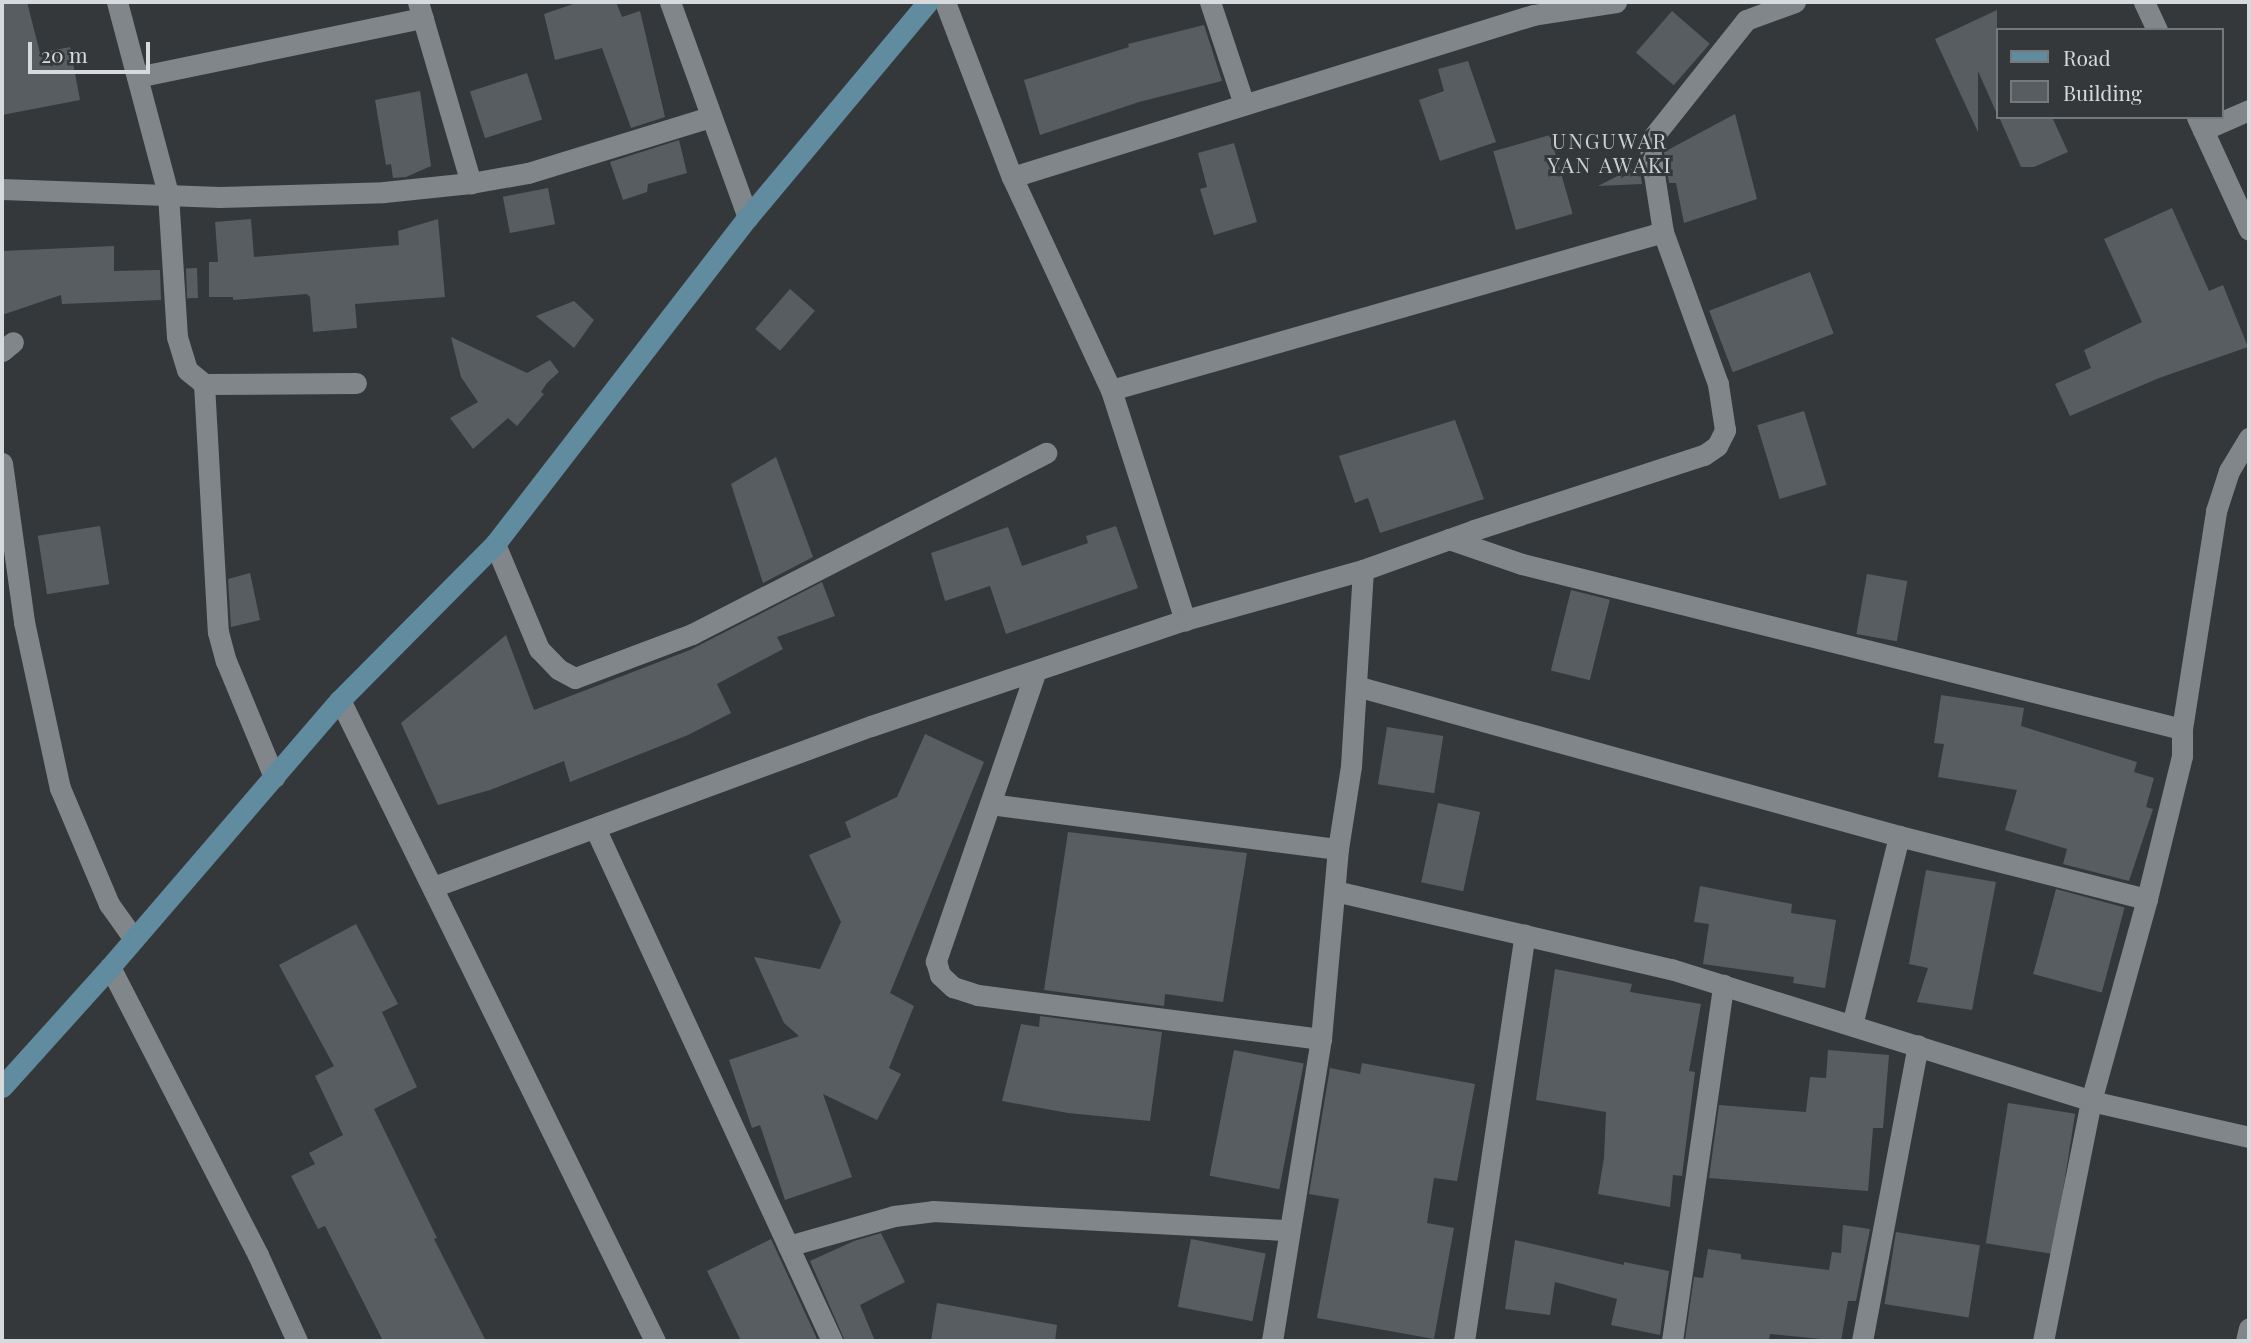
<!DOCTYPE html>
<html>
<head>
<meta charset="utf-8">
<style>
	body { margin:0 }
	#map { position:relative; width:2251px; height:1343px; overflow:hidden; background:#34383b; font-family:"Playfair Display",serif }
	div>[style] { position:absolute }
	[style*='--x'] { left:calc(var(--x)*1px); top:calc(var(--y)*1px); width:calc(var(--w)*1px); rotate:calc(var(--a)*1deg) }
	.building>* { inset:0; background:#585d61; transform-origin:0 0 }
	.street>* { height:21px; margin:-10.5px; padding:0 10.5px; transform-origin:10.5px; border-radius:10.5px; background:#808689 }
	.secondary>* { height:21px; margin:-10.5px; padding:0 10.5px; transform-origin:10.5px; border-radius:10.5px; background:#618b9e }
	span { translate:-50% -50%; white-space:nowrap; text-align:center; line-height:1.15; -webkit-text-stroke:6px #34383b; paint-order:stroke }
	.neighbourhood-label { font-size:21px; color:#c9cfd2; letter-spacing:2px }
	.frame { position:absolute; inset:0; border:4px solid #d7dadc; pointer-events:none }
	.legend { position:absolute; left:1996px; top:28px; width:228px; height:91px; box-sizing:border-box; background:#34383b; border:2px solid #75797b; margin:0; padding:9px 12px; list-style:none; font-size:21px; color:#d7dadc }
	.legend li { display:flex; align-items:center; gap:14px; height:35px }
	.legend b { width:35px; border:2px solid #75797b }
	.scale { position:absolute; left:28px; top:42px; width:122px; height:32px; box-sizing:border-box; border:4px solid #d7dadc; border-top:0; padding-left:9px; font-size:21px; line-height:24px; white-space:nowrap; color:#d7dadc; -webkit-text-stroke:5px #34383b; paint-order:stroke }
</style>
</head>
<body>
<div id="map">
	<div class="building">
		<i style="clip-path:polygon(2px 2px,27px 2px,40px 53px,70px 47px,80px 100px,2px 115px)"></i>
		<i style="clip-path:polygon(579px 2px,616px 2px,622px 17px,640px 11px,665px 117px,631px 128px,602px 48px,555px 60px,544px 14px)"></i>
		<i style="clip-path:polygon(1997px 10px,1997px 114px,1978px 71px,1978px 132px,1935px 39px)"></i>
		<i style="left:1672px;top:11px;width:50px;height:55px;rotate:41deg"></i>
		<i style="clip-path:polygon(1204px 25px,1222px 81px,1139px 102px,1040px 135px,1024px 80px,1129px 47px,1128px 44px)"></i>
		<i style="clip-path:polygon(1468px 61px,1496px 142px,1440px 161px,1419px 100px,1444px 91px,1438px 69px)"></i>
		<i style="left:527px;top:73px;width:49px;height:60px;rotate:72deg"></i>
		<i style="clip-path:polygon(420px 91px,431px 166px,406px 177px,393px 178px,391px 164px,386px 165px,375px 100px)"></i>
		<i style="clip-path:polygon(1735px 114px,1757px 199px,1684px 223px,1676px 183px,1669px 183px,1664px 152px)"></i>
		<i style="clip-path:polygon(1999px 117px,2052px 117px,2068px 152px,2034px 167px,2021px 167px)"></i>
		<i style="left:1550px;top:135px;width:82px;height:59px;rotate:74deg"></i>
		<i style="clip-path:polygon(679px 140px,687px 173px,648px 184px,647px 192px,623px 200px,610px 162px)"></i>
		<i style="clip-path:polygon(1234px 143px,1257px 222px,1214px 235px,1200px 189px,1207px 187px,1198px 153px)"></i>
		<i style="clip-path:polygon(1639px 165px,1642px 184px,1598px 186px)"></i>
		<i style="left:548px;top:188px;width:37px;height:46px;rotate:79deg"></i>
		<i style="clip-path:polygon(2172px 208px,2209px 291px,2223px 285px,2248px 347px,2159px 378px,2070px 416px,2055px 384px,2091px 368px,2084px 350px,2142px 322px,2104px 239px)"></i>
		<i style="clip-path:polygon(251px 219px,254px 257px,399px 245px,398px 231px,438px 219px,445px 297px,355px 304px,357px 328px,313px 332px,310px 297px,307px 294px,233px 300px,233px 297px,209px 297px,209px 262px,218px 262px,215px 222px)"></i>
		<i style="clip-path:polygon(114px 246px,114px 271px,160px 270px,161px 300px,62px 304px,61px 295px,2px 315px,2px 251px)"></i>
		<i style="left:197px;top:268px;width:30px;height:11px;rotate:88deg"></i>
		<i style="left:1810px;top:272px;width:66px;height:108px;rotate:69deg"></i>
		<i style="left:790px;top:289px;width:33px;height:53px;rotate:41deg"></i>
		<i style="clip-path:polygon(574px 301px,594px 320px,574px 348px,536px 316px)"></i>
		<i style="clip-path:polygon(451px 337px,527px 373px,550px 360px,559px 372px,547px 383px,541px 392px,544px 394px,517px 426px,508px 418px,473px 449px,450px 418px,478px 402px,461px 377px)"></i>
		<i style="left:1804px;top:411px;width:77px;height:49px;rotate:73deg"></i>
		<i style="clip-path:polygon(1455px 420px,1484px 499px,1380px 533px,1368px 498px,1355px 503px,1339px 456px)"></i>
		<i style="clip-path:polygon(776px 457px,813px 557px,763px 583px,731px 484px)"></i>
		<i style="left:100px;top:526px;width:59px;height:63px;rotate:81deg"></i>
		<i style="clip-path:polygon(1116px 526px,1138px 588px,1006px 634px,990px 586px,945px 601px,931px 553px,1008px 527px,1022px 566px,1088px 543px,1086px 536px)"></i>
		<i style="clip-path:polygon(250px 573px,260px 620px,231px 627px,228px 579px)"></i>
		<i style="left:1867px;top:574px;width:41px;height:61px;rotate:10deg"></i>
		<i style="clip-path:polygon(822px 582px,835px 616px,777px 637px,783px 649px,717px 684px,731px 713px,688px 735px,570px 782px,564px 761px,490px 790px,438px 805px,401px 723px,506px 635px,534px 710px,690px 650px)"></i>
		<i style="left:1571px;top:590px;width:40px;height:83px;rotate:14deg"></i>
		<i style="clip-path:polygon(1941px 695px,2024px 708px,2021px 726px,2137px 762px,2134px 772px,2154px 778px,2146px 807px,2153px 809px,2129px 881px,2063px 864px,2067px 849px,2005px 830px,2017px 790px,1938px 777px,1944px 744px,1934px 743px)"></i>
		<i style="left:1387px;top:727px;width:57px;height:58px;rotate:9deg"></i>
		<i style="clip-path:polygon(925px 734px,984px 762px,890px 993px,914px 1006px,889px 1068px,901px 1074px,877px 1120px,823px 1094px,852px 1177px,785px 1200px,760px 1125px,752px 1128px,729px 1060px,799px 1036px,784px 1023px,754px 957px,820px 969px,841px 922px,809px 855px,851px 837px,845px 822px,897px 797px)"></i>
		<i style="left:1438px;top:803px;width:43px;height:81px;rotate:12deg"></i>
		<i style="clip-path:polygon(1068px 832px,1247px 853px,1223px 1002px,1165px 994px,1164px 1006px,1044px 990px)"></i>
		<i style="clip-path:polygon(1926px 870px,1996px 882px,1972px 1010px,1917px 1002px,1928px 968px,1909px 964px)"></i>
		<i style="clip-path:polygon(1700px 886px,1792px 904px,1791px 913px,1836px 920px,1825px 988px,1793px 983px,1794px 977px,1703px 964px,1709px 924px,1694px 922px)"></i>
		<i style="left:2056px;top:889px;width:71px;height:88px;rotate:15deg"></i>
		<i style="clip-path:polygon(356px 924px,398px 1004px,382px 1012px,417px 1087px,374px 1109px,437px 1238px,434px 1239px,486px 1341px,383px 1341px,325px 1226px,318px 1229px,291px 1176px,315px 1164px,309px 1153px,343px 1135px,315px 1076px,334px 1066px,279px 965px)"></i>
		<i style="clip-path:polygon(1555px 969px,1632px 984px,1630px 992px,1701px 1004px,1689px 1071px,1695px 1072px,1682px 1176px,1673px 1175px,1670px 1207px,1598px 1194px,1604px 1158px,1606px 1112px,1536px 1100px)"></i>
		<i style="clip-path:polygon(1040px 1016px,1162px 1032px,1150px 1121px,1068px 1113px,1002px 1101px,1021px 1024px,1039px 1027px)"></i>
		<i style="left:1234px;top:1050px;width:71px;height:128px;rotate:11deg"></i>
		<i style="clip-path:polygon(1828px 1050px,1889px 1055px,1883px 1128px,1873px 1128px,1868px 1191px,1709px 1178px,1719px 1105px,1806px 1112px,1810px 1077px,1826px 1078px)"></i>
		<i style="clip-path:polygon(1362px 1063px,1475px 1084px,1457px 1181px,1434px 1178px,1427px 1223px,1454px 1228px,1434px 1339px,1317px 1318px,1339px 1199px,1309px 1194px,1330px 1068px,1360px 1074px)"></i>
		<i style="left:2008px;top:1103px;width:68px;height:142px;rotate:9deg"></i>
		<i style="clip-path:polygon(1843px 1225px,1870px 1229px,1856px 1301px,1848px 1301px,1841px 1341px,1770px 1334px,1769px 1341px,1685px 1340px,1694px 1277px,1703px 1278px,1708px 1249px,1741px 1254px,1741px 1259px,1829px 1270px,1832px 1252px,1841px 1253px)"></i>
		<i style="left:1896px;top:1232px;width:85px;height:73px;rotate:9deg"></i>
		<i style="clip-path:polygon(881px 1233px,905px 1282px,860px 1305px,875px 1341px,845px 1341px,810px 1261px,854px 1241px)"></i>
		<i style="clip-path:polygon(771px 1239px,818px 1341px,741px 1341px,707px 1271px)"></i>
		<i style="left:1191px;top:1239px;width:76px;height:69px;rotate:11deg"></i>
		<i style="clip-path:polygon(1515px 1240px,1624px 1265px,1624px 1262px,1669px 1271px,1660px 1335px,1611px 1325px,1617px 1299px,1555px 1282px,1550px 1315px,1505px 1309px)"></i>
		<i style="clip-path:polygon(937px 1303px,1057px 1325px,1055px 1341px,931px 1341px)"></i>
	</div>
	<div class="street">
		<i style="--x:117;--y:2;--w:199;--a:75.1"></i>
		<i style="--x:168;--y:194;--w:143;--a:86.4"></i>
		<i style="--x:177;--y:337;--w:34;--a:73"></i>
		<i style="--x:187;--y:370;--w:22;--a:39"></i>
		<i style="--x:204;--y:384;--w:152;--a:-0.4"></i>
		<i style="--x:418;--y:2;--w:189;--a:73.7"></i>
		<i style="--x:670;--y:2;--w:229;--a:70.1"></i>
		<i style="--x:945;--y:2;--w:187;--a:69.1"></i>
		<i style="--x:1012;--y:177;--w:235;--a:65.1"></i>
		<i style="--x:1111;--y:390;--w:242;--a:72.2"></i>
		<i style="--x:1210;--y:2;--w:108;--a:71.6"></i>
		<i style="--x:2144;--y:2;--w:31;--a:65"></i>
		<i style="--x:137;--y:77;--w:292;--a:-11.7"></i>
		<i style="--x:2197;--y:117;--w:124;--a:65.3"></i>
		<i style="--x:2203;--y:130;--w:50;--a:-23.5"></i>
		<i style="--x:1012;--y:177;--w:546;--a:-17.27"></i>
		<i style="--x:1533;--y:15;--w:84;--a:-8.9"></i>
		<i style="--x:2;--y:189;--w:218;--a:2.1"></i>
		<i style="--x:220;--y:197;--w:164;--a:-1.7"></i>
		<i style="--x:384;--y:192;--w:87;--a:-5.9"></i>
		<i style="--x:471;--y:183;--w:58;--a:-10"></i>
		<i style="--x:528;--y:173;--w:190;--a:-17.1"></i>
		<i style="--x:2;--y:351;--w:14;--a:-39"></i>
		<i style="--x:204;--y:384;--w:248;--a:86.8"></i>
		<i style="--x:218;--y:632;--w:30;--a:75"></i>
		<i style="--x:226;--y:661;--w:126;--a:67.5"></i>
		<i style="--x:1111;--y:390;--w:574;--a:-15.97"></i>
		<i style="--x:2;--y:463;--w:161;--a:82.1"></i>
		<i style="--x:24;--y:622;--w:170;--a:77.8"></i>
		<i style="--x:60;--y:788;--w:126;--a:67.1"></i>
		<i style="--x:109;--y:904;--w:43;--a:54.5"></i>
		<i style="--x:1449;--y:539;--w:77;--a:18.9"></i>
		<i style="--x:1522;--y:564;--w:680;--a:14.04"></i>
		<i style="--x:2182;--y:729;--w:27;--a:90"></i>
		<i style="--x:2182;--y:756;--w:147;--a:103.8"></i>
		<i style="--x:2147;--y:899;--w:210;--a:105.5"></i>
		<i style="--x:2091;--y:1101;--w:245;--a:101.3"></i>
		<i style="--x:495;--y:544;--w:114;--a:67.3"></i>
		<i style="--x:539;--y:649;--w:28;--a:46"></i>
		<i style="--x:558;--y:669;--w:19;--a:28"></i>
		<i style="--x:575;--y:678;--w:125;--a:-20.6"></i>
		<i style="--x:692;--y:634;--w:398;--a:-27.1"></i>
		<i style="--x:1035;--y:673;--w:305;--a:109"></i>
		<i style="--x:936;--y:961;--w:15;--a:74"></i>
		<i style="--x:940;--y:975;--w:18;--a:43"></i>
		<i style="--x:953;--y:987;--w:26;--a:18"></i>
		<i style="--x:978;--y:995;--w:346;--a:7.3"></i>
		<i style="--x:1356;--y:686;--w:563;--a:15.44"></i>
		<i style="--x:1899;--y:836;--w:256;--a:14.3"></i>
		<i style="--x:340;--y:700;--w:714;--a:63.83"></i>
		<i style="--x:2182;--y:729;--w:221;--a:-81.1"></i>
		<i style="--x:2216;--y:511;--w:42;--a:-72"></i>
		<i style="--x:2229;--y:471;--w:39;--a:-59"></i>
		<i style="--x:990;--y:804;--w:351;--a:7.4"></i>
		<i style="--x:595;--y:828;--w:565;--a:65.2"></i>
		<i style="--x:433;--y:887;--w:467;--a:-20.2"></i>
		<i style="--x:871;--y:726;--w:331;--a:-18.7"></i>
		<i style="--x:1185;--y:620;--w:185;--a:-15.7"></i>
		<i style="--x:1363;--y:570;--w:118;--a:-19.8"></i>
		<i style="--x:1474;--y:530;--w:242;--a:-18.1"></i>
		<i style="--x:1704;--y:455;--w:16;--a:-35"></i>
		<i style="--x:1717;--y:446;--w:18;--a:-63"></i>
		<i style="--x:1725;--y:430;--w:47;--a:-98.7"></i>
		<i style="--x:1718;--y:384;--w:162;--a:-109.9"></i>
		<i style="--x:1663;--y:232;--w:91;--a:-98.8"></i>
		<i style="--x:1649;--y:142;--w:156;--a:-51.5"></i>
		<i style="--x:1746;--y:20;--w:52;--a:-20.2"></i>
		<i style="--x:1335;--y:891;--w:345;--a:13.1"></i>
		<i style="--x:1671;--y:969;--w:440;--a:17.4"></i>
		<i style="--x:2091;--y:1101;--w:162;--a:12.8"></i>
		<i style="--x:110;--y:967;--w:324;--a:62.8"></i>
		<i style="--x:258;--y:1255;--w:94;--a:65.6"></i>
		<i style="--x:1852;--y:1025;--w:195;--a:-76"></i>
		<i style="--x:788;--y:1246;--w:110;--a:-15.8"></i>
		<i style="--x:894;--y:1216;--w:39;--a:-7"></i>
		<i style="--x:933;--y:1211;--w:357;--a:3.1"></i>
		<i style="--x:1272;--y:1341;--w:306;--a:-80.8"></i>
		<i style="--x:1321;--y:1039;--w:191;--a:-84.9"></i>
		<i style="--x:1338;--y:849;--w:84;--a:-81.1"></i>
		<i style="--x:1351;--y:766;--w:196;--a:-86.5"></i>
		<i style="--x:1464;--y:1341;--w:411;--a:-81.5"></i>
		<i style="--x:1672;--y:1341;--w:360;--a:-81.8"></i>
		<i style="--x:1862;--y:1341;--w:301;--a:-79.3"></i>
		<i style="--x:2246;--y:1341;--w:13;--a:-77"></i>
	</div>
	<div class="secondary">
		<i style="--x:2;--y:1087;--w:161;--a:-48"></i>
		<i style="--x:110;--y:967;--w:352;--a:-49.3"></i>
		<i style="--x:340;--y:700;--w:220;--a:-45.2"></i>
		<i style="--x:495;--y:544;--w:413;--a:-52.3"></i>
		<i style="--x:748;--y:217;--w:280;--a:-50.1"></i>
	</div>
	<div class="neighbourhood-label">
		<span style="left:1610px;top:152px">UNGUWAR<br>YAN AWAKI</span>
	</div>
	<div class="frame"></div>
	<ul class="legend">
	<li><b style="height:9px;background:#618b9e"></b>Road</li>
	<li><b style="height:19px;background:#585d61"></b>Building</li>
	</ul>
	<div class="scale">20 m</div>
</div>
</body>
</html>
